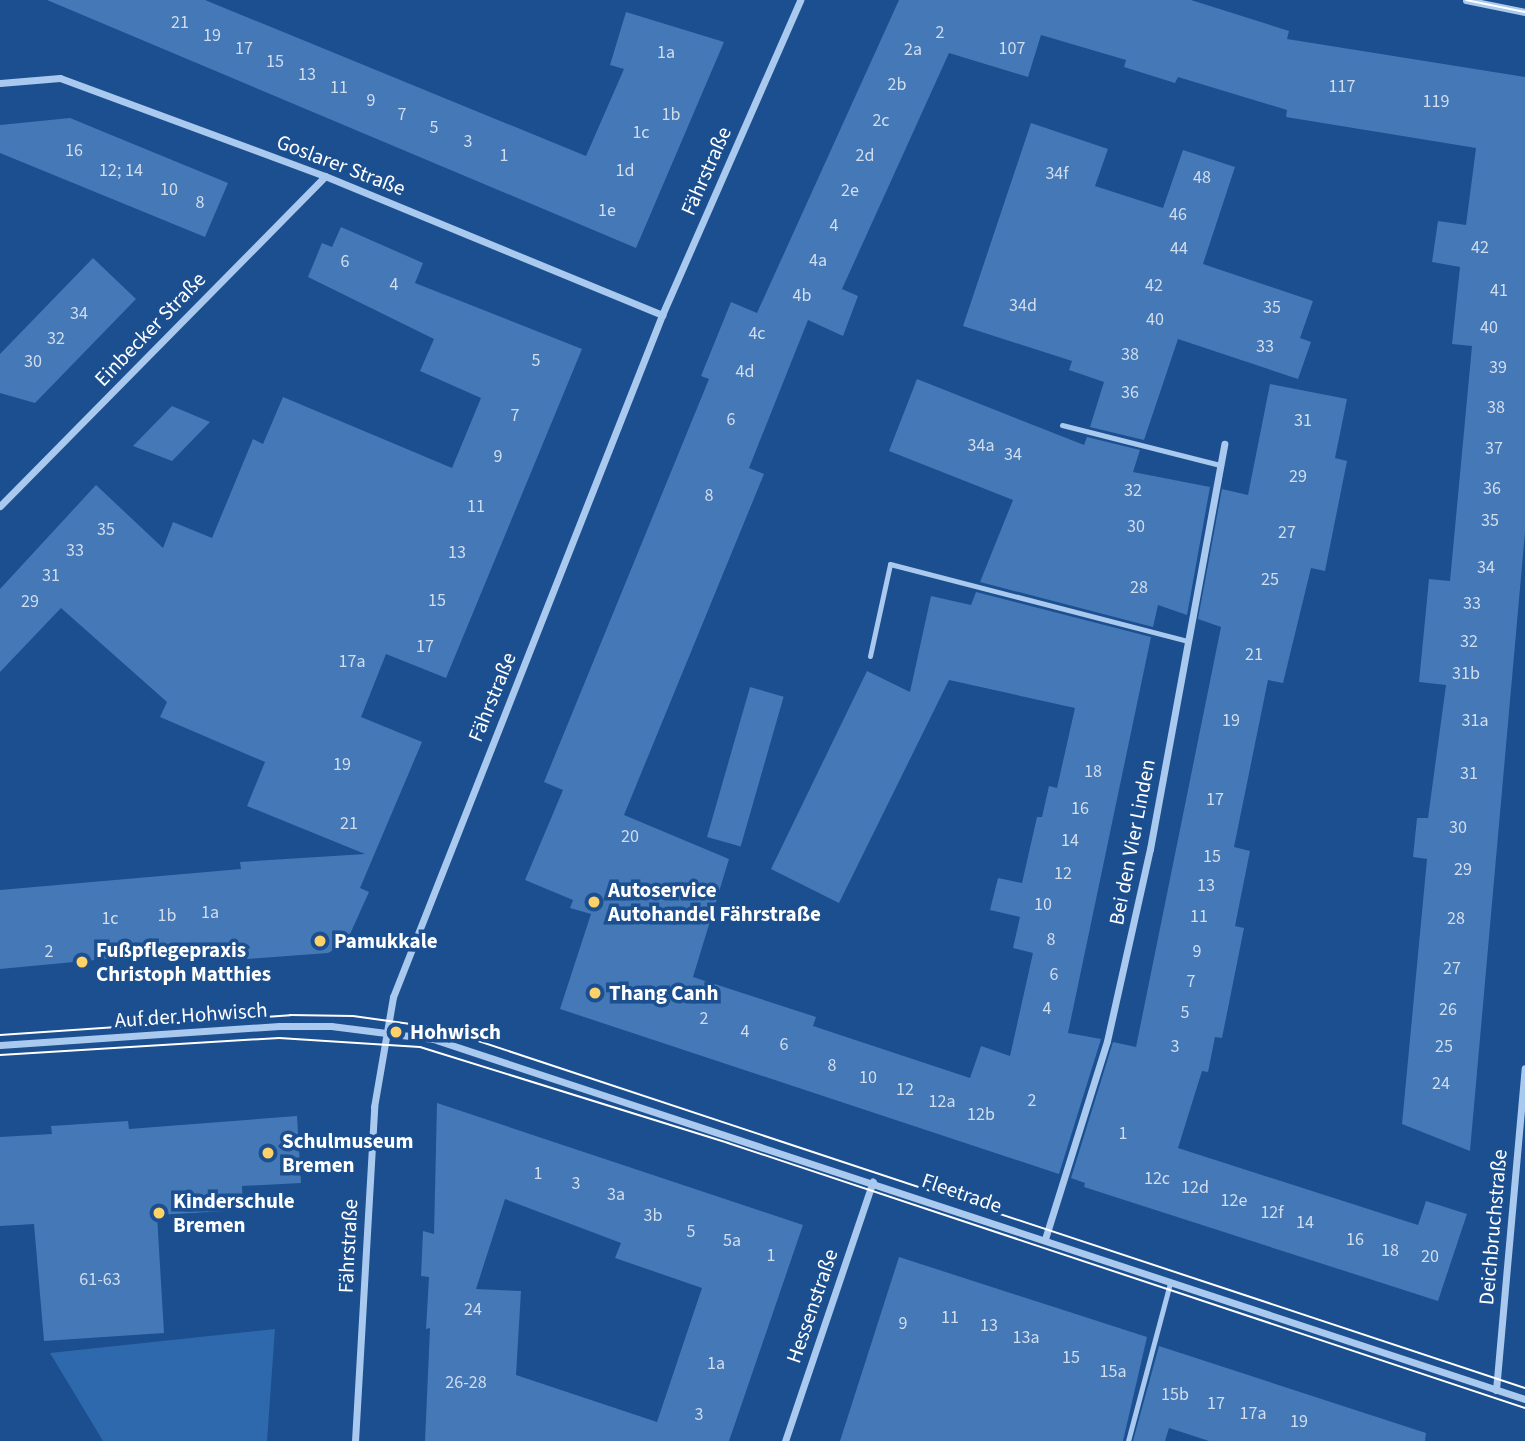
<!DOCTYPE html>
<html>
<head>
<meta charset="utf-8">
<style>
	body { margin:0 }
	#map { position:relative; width:1525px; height:1441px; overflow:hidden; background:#1b4f8f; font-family:"Source Sans 3",sans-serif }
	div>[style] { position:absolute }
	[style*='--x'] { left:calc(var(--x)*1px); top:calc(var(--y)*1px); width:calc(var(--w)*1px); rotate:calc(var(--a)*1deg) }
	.green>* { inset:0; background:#2e69ad }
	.building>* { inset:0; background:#4478b7; transform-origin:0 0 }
	.service>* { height:5px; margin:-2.5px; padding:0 2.5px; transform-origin:2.5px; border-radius:2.5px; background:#a9c9ee }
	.minor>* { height:7px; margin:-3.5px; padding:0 3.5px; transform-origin:3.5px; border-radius:3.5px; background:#a9c9ee }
	.tram>* { height:2px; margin:-1px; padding:0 1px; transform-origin:1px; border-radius:1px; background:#fff }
	.dots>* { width:19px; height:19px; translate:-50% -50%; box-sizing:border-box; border:4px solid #1b4f8f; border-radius:50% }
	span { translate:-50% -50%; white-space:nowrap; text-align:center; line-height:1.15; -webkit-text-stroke:7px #1b4f8f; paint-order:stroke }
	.number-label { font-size:18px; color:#d0dded }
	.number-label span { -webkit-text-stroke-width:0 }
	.street-label { font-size:21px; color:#fff }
	.poi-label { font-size:21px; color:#fff; font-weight:700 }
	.left { translate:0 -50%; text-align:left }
</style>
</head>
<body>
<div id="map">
	<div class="green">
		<i style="clip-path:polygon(275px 1329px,267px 1441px,103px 1441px,50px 1353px)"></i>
	</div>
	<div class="building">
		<i style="clip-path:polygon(47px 0,205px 0,586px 156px,624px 69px,610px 65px,626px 12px,724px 42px,636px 248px)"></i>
		<i style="clip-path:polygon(899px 0,1191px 0,1289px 31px,1287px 39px,1525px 77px,1525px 532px,1470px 1151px,1402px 1124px,1427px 859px,1413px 857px,1417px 818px,1428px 818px,1446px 685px,1419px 682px,1429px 579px,1450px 581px,1472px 346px,1452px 344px,1460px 267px,1432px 262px,1438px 221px,1466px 225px,1476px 148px,1286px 117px,1287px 110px,1178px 77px,1175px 83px,1124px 67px,1126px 60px,1041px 35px,1028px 77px,949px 53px,842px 289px,858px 296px,843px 336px,808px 320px,749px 468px,764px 474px,624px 815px,729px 859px,693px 977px,816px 1017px,813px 1026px,970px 1078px,981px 1046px,1010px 1056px,1033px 953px,1013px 948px,1020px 917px,990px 910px,998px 878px,1022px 883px,1037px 817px,1042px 817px,1049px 786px,1057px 788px,1075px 708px,949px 680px,839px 903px,771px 869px,867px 671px,910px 692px,931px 596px,971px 605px,976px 592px,1151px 637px,1068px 1033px,1101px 1039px,1059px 1174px,560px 1009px,591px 914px,570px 908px,573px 900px,525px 880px,563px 790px,544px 782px,709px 379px,701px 376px,731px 302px,757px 313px)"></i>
		<i style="clip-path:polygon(70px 118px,228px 183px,205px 237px,0 153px,0 125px)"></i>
		<i style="clip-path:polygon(1031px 123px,1108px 149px,1095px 186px,1163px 208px,1183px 150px,1235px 167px,1203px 264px,1313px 301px,1300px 338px,1311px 342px,1298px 379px,1178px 339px,1144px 440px,1090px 427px,1104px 382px,1069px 370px,1072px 361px,963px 326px)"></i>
		<i style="clip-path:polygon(341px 227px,423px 263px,415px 283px,582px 349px,446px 678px,386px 654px,361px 717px,422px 742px,360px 888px,369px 892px,346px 943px,328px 953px,247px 959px,246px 952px,148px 959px,148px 955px,0 969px,0 890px,241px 869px,240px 862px,365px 854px,247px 806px,265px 762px,160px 717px,167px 702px,61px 608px,0 672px,0 589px,96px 485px,163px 548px,173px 522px,212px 538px,253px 439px,263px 444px,283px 397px,452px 468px,481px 398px,420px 371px,434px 339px,308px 277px,322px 243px,332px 247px)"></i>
		<i style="clip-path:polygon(93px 258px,136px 299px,35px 403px,0 393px,0 354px)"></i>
		<i style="clip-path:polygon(917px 379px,1084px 445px,1087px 437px,1140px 450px,1133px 472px,1210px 487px,1187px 615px,1158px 605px,1153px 627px,980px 582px,1013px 500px,889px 451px)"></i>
		<i style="clip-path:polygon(1270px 384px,1347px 399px,1335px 458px,1347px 461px,1325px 571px,1311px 568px,1283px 683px,1268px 680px,1234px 847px,1250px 851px,1235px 926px,1244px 928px,1222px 1038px,1215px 1037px,1208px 1072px,1202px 1071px,1178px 1148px,1418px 1225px,1426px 1201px,1467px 1214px,1438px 1301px,1084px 1187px,1085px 1183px,1071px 1178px,1113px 1042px,1136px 1047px,1221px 627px,1198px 619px,1222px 489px,1248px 495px)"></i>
		<i style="clip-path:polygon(172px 406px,210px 422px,172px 461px,133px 446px)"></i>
		<i style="left:750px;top:687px;width:35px;height:156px;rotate:16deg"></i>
		<i style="clip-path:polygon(evenodd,437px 1103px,803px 1225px,729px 1441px,425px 1441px,430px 1328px,426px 1329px,429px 1277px,421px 1276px,423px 1231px,434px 1234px,437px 1103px,505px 1199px,621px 1243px,615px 1258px,702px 1288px,657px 1422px,516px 1375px,521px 1291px,476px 1289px,505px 1199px)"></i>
		<i style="clip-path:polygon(297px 1116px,301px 1183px,242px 1186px,243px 1210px,157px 1215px,164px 1333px,44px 1341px,34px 1224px,0 1226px,0 1137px,52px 1134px,51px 1126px,128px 1121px,129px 1129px)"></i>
		<i style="clip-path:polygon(899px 1257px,1147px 1337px,1123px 1441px,840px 1441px)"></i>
		<i style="clip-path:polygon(1159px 1346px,1426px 1433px,1425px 1441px,1209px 1441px,1169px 1428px,1165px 1441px,1133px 1441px)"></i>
	</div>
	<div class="service">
		<i style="--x:1062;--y:425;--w:163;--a:14.2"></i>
		<i style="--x:870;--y:656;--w:94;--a:-77.7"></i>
		<i style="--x:890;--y:564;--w:308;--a:14.5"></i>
		<i style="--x:1128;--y:1441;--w:163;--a:-75.1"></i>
	</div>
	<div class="minor">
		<i style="--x:1466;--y:0;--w:60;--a:11.5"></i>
		<i style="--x:0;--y:83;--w:60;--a:-4.8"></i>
		<i style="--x:60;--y:78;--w:283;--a:20.3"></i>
		<i style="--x:325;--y:176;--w:365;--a:22.4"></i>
		<i style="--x:0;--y:506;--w:463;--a:-45.4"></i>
		<i style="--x:0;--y:1045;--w:280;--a:-3.9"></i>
		<i style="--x:279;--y:1026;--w:52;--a:0"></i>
		<i style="--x:331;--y:1026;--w:103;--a:7.3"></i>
		<i style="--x:433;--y:1039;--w:1150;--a:18.25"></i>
		<i style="--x:1045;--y:1239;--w:207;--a:-72.6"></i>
		<i style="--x:1107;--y:1041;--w:197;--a:-77.4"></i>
		<i style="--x:1150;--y:849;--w:412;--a:-79.6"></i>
		<i style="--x:1496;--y:1390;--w:323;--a:-84.9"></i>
		<i style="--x:355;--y:1441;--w:335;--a:-86.7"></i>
		<i style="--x:374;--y:1107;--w:112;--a:-80.2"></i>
		<i style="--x:393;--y:997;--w:733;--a:-68.47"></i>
		<i style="--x:662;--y:315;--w:344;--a:-66.3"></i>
		<i style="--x:785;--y:1441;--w:274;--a:-71.3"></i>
	</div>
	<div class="tram">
		<i style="--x:1466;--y:0;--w:60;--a:11.5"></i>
		<i style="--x:0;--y:1035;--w:291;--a:-3.9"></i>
		<i style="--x:290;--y:1015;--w:63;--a:0.9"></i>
		<i style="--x:353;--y:1016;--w:87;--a:7.9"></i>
		<i style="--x:439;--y:1028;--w:1144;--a:18.34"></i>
		<i style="--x:0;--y:1055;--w:280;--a:-3.5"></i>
		<i style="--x:279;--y:1038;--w:141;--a:3.7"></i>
		<i style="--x:420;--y:1047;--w:323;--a:17.3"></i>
		<i style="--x:728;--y:1143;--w:840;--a:18.39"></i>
	</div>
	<div class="dots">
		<i style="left:594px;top:902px;background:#ffd166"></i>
		<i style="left:320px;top:941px;background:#ffd166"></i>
		<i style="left:82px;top:962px;background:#ffd166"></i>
		<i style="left:595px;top:993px;background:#ffd166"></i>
		<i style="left:396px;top:1032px;background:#ffd166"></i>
		<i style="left:268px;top:1153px;background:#ffd166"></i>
		<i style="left:159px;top:1213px;background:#ffd166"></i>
	</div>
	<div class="number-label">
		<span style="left:180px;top:23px">21</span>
		<span style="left:940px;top:33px">2</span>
		<span style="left:212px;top:36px">19</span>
		<span style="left:244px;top:49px">17</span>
		<span style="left:1012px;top:49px">107</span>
		<span style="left:913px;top:50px">2a</span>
		<span style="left:666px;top:53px">1a</span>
		<span style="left:275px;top:62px">15</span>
		<span style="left:307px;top:75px">13</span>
		<span style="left:897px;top:85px">2b</span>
		<span style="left:1342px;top:87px">117</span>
		<span style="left:339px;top:88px">11</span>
		<span style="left:371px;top:101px">9</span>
		<span style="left:1436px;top:102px">119</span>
		<span style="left:402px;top:115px">7</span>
		<span style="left:671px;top:115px">1b</span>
		<span style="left:881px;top:121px">2c</span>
		<span style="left:434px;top:128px">5</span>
		<span style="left:641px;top:133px">1c</span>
		<span style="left:468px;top:142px">3</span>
		<span style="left:74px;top:151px">16</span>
		<span style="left:504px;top:156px">1</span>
		<span style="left:865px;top:156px">2d</span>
		<span style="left:121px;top:171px">12; 14</span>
		<span style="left:625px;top:171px">1d</span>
		<span style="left:1057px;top:174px">34f</span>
		<span style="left:1202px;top:178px">48</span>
		<span style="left:169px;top:190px">10</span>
		<span style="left:850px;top:191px">2e</span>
		<span style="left:200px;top:203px">8</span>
		<span style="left:607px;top:211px">1e</span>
		<span style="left:1178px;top:215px">46</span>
		<span style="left:834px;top:226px">4</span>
		<span style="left:1480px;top:248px">42</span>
		<span style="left:1179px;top:249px">44</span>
		<span style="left:818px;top:261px">4a</span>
		<span style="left:345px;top:262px">6</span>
		<span style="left:394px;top:285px">4</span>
		<span style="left:1154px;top:286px">42</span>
		<span style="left:1499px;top:291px">41</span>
		<span style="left:802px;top:296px">4b</span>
		<span style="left:1023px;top:306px">34d</span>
		<span style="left:1272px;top:308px">35</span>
		<span style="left:79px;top:314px">34</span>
		<span style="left:1155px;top:320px">40</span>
		<span style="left:1489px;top:328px">40</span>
		<span style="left:757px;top:334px">4c</span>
		<span style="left:56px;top:339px">32</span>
		<span style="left:1265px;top:347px">33</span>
		<span style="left:1130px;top:355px">38</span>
		<span style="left:536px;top:361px">5</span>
		<span style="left:33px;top:362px">30</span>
		<span style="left:1498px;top:368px">39</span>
		<span style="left:745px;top:372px">4d</span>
		<span style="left:1130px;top:393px">36</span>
		<span style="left:1496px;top:408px">38</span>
		<span style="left:515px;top:416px">7</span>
		<span style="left:731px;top:420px">6</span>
		<span style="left:1303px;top:421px">31</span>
		<span style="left:981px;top:446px">34a</span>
		<span style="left:1494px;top:449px">37</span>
		<span style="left:1013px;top:455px">34</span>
		<span style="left:498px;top:457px">9</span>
		<span style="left:1298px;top:477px">29</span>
		<span style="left:1492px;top:489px">36</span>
		<span style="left:1133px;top:491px">32</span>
		<span style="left:709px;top:496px">8</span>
		<span style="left:476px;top:507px">11</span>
		<span style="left:1490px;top:521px">35</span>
		<span style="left:1136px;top:527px">30</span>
		<span style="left:106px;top:530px">35</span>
		<span style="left:1287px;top:533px">27</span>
		<span style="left:75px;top:551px">33</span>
		<span style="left:457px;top:553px">13</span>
		<span style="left:1486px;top:568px">34</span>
		<span style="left:51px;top:576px">31</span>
		<span style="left:1270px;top:580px">25</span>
		<span style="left:1139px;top:588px">28</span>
		<span style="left:437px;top:601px">15</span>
		<span style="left:30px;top:602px">29</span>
		<span style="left:1472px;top:604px">33</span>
		<span style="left:1469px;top:642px">32</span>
		<span style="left:425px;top:647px">17</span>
		<span style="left:1254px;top:655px">21</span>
		<span style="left:352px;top:662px">17a</span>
		<span style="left:1466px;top:674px">31b</span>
		<span style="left:1231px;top:721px">19</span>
		<span style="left:1475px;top:721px">31a</span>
		<span style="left:342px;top:765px">19</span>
		<span style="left:1093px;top:772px">18</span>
		<span style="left:1469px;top:774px">31</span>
		<span style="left:1215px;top:800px">17</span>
		<span style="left:1080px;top:809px">16</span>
		<span style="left:349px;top:824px">21</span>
		<span style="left:1458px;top:828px">30</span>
		<span style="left:630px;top:837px">20</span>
		<span style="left:1070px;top:841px">14</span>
		<span style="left:1212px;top:857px">15</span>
		<span style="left:1463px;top:870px">29</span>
		<span style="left:1063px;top:874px">12</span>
		<span style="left:1206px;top:886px">13</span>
		<span style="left:1043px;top:905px">10</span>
		<span style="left:210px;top:913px">1a</span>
		<span style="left:167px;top:916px">1b</span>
		<span style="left:1199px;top:917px">11</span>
		<span style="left:110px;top:919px">1c</span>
		<span style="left:1456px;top:919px">28</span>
		<span style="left:1051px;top:940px">8</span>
		<span style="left:49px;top:952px">2</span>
		<span style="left:1197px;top:952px">9</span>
		<span style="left:1452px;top:969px">27</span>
		<span style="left:1054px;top:975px">6</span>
		<span style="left:1191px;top:982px">7</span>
		<span style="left:1047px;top:1009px">4</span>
		<span style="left:1448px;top:1010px">26</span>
		<span style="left:1185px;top:1013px">5</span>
		<span style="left:704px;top:1019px">2</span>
		<span style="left:745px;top:1032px">4</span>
		<span style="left:784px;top:1045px">6</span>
		<span style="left:1175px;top:1047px">3</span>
		<span style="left:1444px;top:1047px">25</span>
		<span style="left:832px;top:1066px">8</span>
		<span style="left:868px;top:1078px">10</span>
		<span style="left:1441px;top:1084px">24</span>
		<span style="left:905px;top:1090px">12</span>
		<span style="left:1032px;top:1101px">2</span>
		<span style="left:942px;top:1102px">12a</span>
		<span style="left:981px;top:1115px">12b</span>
		<span style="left:1123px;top:1134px">1</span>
		<span style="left:538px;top:1174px">1</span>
		<span style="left:1157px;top:1179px">12c</span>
		<span style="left:576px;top:1184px">3</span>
		<span style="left:1195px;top:1188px">12d</span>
		<span style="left:616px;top:1195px">3a</span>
		<span style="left:1234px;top:1201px">12e</span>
		<span style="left:1272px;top:1213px">12f</span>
		<span style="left:653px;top:1216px">3b</span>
		<span style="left:1305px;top:1223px">14</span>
		<span style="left:691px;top:1232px">5</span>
		<span style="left:1355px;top:1240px">16</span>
		<span style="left:732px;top:1241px">5a</span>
		<span style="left:1390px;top:1251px">18</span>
		<span style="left:771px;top:1256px">1</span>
		<span style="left:1430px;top:1257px">20</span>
		<span style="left:100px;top:1280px">61-63</span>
		<span style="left:473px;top:1310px">24</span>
		<span style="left:950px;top:1318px">11</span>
		<span style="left:903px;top:1324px">9</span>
		<span style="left:989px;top:1326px">13</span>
		<span style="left:1026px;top:1338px">13a</span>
		<span style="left:1071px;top:1358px">15</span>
		<span style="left:716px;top:1364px">1a</span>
		<span style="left:1113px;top:1372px">15a</span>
		<span style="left:466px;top:1383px">26-28</span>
		<span style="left:1175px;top:1395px">15b</span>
		<span style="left:1216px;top:1404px">17</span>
		<span style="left:1253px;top:1414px">17a</span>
		<span style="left:699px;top:1415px">3</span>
		<span style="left:1299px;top:1422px">19</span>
	</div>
	<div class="street-label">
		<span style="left:341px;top:165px;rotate:21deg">Goslarer Straße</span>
		<span style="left:706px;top:171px;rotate:-66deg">Fährstraße</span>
		<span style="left:150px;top:329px;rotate:-46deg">Einbecker Straße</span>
		<span style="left:492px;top:697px;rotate:-68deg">Fährstraße</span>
		<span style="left:1132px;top:842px;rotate:-79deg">Bei den Vier Linden</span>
		<span style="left:191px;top:1015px;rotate:-4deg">Auf der Hohwisch</span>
		<span style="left:962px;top:1193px;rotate:19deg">Fleetrade</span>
		<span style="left:1493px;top:1227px;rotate:-85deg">Deichbruchstraße</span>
		<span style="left:348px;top:1246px;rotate:-87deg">Fährstraße</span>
		<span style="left:812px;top:1306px;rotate:-71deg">Hessenstraße</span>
	</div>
	<div class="poi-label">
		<span class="left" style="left:608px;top:902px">Autoservice<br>Autohandel Fährstraße</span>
		<span class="left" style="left:334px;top:941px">Pamukkale</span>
		<span class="left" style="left:96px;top:962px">Fußpflegepraxis<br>Christoph Matthies</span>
		<span class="left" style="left:609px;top:993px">Thang Canh</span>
		<span class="left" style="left:410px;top:1032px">Hohwisch</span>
		<span class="left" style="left:282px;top:1153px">Schulmuseum<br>Bremen</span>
		<span class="left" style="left:173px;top:1213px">Kinderschule<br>Bremen</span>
	</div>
</div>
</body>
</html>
